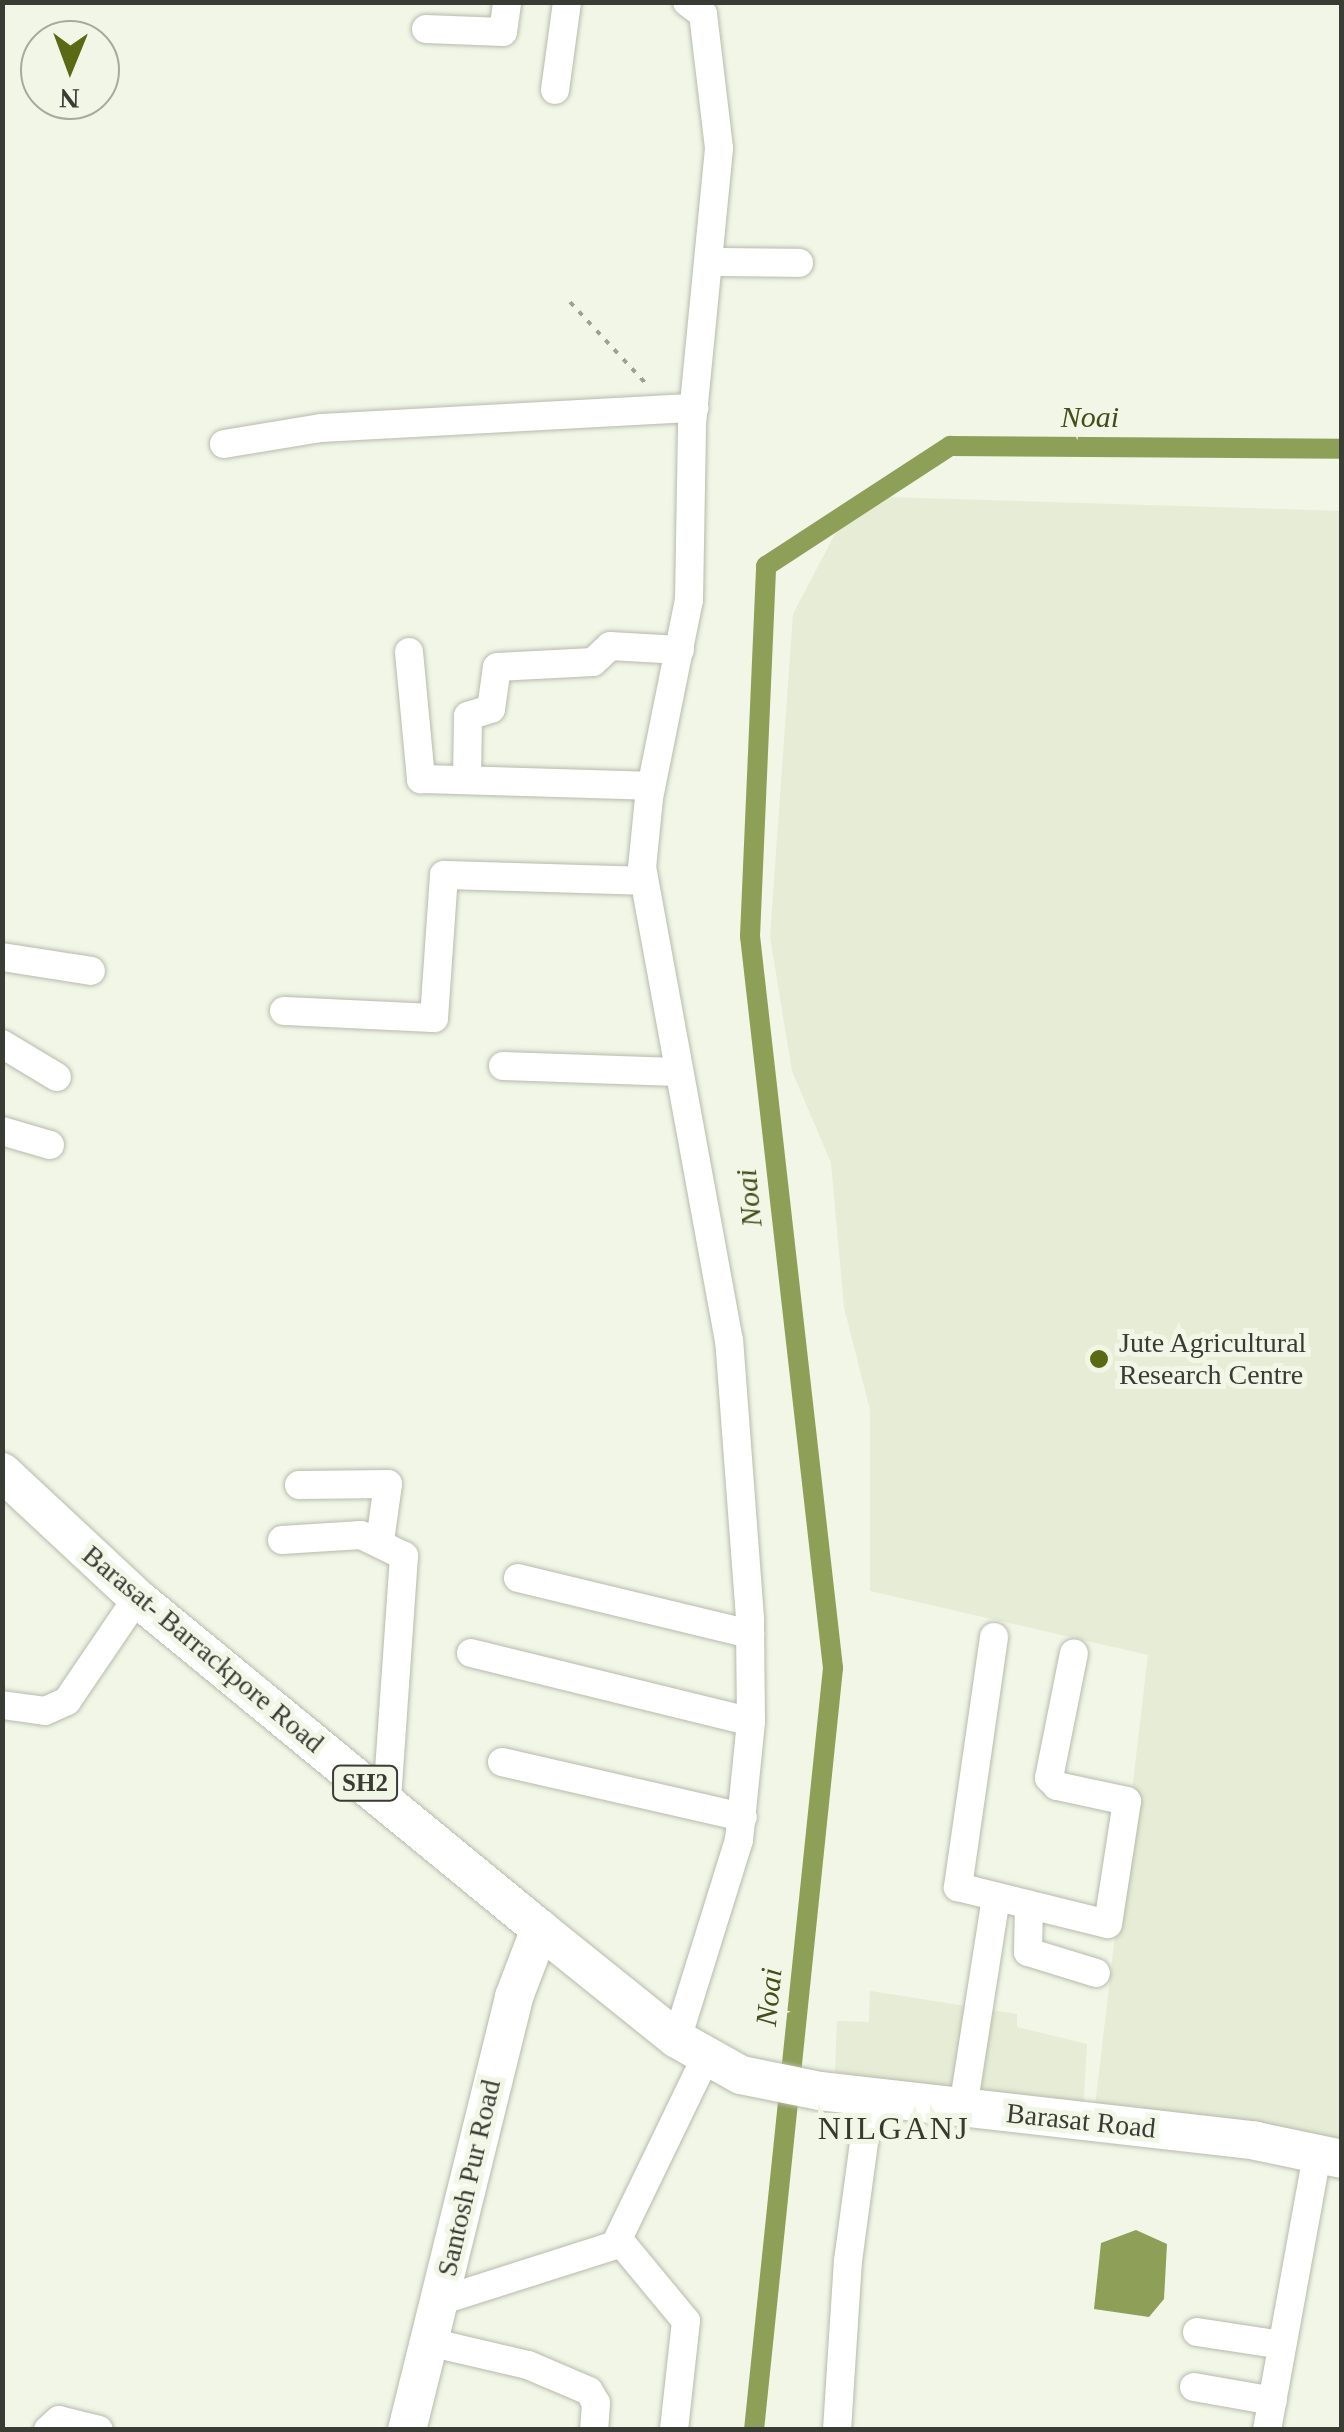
<!DOCTYPE html>
<html>
<head>
<meta charset="utf-8">
<style>
	body { margin:0 }
	#map { position:relative; width:1344px; height:2432px; overflow:hidden; background:#f1f6e6; font-family:"Times New Roman",serif }
	div>[style] { position:absolute }
	[style*='--x'] { left:calc(var(--x)*1px); top:calc(var(--y)*1px); width:calc(var(--w)*1px); rotate:calc(var(--a)*1deg) }
	.built>* { inset:0; background:#e6ecd5 }
	.water>* { inset:0; background:#8e9f57 }
	.canal>* { height:20px; margin:-10px; padding:0 10px; transform-origin:10px; border-radius:10px; background:#8e9f57 }
	.path>* { height:4px; margin-top:-2px; transform-origin:0; background:repeating-linear-gradient(90deg,#9da195 0 5px,transparent 0 13px) }
	.roads { filter:drop-shadow(0 0 2px #b6bbab) drop-shadow(0 0 2px #b6bbab) }
	.minor>* { height:28px; margin:-14px; padding:0 14px; transform-origin:14px; border-radius:14px; background:#fff }
	.major>* { height:38px; margin:-19px; padding:0 19px; transform-origin:19px; border-radius:19px; background:#fff }
	.dots>* { width:28px; height:28px; translate:-50% -50%; box-sizing:border-box; border:5px solid #f1f6e6; border-radius:50% }
	span { translate:-50% -50%; white-space:nowrap; text-align:center; line-height:1.15; -webkit-text-stroke:10px #f1f6e6; paint-order:stroke }
	.shield-label span { padding:2px 8px; background:#f1f6e6; border:2px solid; border-radius:8px; -webkit-text-stroke-width:0 }
	.shield-label { font-size:25px; color:#393b35; font-weight:700 }
	.poi-label { font-size:28px; color:#393b35 }
	.left { translate:0 -50%; text-align:left }
	.street-label { font-size:28px; color:#393b35 }
	.water-label { font-size:30px; color:#424d17; font-style:italic }
	.quarter-label { font-size:32px; color:#36392d; letter-spacing:2.5px }
	.frame { position:absolute; inset:0; border:5px solid #393b35; pointer-events:none }
	.north { position:absolute; left:20px; top:20px; width:100px; height:100px; box-sizing:border-box; background:#f1f6e6; border:2px solid #a7ab9f; border-radius:50%; rotate:181deg; font-size:28px; font-weight:700; line-height:40px; text-align:center; color:#393b35 }
	.north::after { content:''; display:block; margin:auto; width:35px; height:45px; background:#5a6913; clip-path:polygon(50% 0,100% 100%,50% 72%,0 100%) }
</style>
</head>
<body>
<div id="map">
	<div class="built">
		<i style="clip-path:polygon(855px 496px,1341px 511px,1341px 2155px,1094px 2115px,1148px 1655px,870px 1591px,870px 1410px,844px 1307px,831px 1163px,792px 1071px,770px 937px,793px 614px)"></i>
		<i style="clip-path:polygon(870px 1991px,1017px 2014px,1017px 2027px,1087px 2044px,1083px 2114px,835px 2072px,837px 2021px,869px 2022px)"></i>
	</div>
	<div class="water">
		<i style="clip-path:polygon(1136px 2230px,1167px 2244px,1164px 2299px,1149px 2317px,1094px 2309px,1101px 2243px)"></i>
	</div>
	<div class="canal">
		<i style="--x:754;--y:2430;--w:766;--a:-84.08"></i>
		<i style="--x:833;--y:1668;--w:737;--a:-96.47"></i>
		<i style="--x:750;--y:936;--w:370;--a:-87.5"></i>
		<i style="--x:766;--y:566;--w:220;--a:-33.1"></i>
		<i style="--x:950;--y:446;--w:392;--a:0.4"></i>
	</div>
	<div class="path">
		<i style="--x:570;--y:302;--w:116;--a:47.1"></i>
	</div>
	<div class="roads">
		<div class="minor">
			<i style="--x:426;--y:29;--w:77;--a:2.2"></i>
			<i style="--x:503;--y:32;--w:30;--a:-82"></i>
			<i style="--x:555;--y:90;--w:89;--a:-82.2"></i>
			<i style="--x:710;--y:262;--w:89;--a:0.6"></i>
			<i style="--x:224;--y:444;--w:98;--a:-9.4"></i>
			<i style="--x:321;--y:428;--w:374;--a:-3.1"></i>
			<i style="--x:409;--y:652;--w:128;--a:84.6"></i>
			<i style="--x:421;--y:779;--w:230;--a:1.7"></i>
			<i style="--x:467;--y:780;--w:64;--a:-89.1"></i>
			<i style="--x:468;--y:716;--w:24;--a:-17"></i>
			<i style="--x:491;--y:709;--w:42;--a:-81.9"></i>
			<i style="--x:497;--y:667;--w:96;--a:-3"></i>
			<i style="--x:593;--y:662;--w:23;--a:-43"></i>
			<i style="--x:610;--y:646;--w:70;--a:3.3"></i>
			<i style="--x:2;--y:957;--w:90;--a:8.9"></i>
			<i style="--x:284;--y:1011;--w:150;--a:2.7"></i>
			<i style="--x:434;--y:1018;--w:143;--a:-86"></i>
			<i style="--x:444;--y:875;--w:200;--a:1.7"></i>
			<i style="--x:2;--y:1044;--w:64;--a:31"></i>
			<i style="--x:503;--y:1066;--w:174;--a:2"></i>
			<i style="--x:2;--y:1131;--w:50;--a:16.3"></i>
			<i style="--x:299;--y:1485;--w:89;--a:-0.6"></i>
			<i style="--x:388;--y:1484;--w:58;--a:98"></i>
			<i style="--x:282;--y:1540;--w:79;--a:-3.6"></i>
			<i style="--x:361;--y:1535;--w:48;--a:26"></i>
			<i style="--x:404;--y:1556;--w:245;--a:94"></i>
			<i style="--x:518;--y:1578;--w:239;--a:13.6"></i>
			<i style="--x:994;--y:1637;--w:253;--a:98.2"></i>
			<i style="--x:958;--y:1887;--w:154;--a:13.9"></i>
			<i style="--x:1108;--y:1924;--w:124;--a:-81.2"></i>
			<i style="--x:1127;--y:1801;--w:72;--a:-167.9"></i>
			<i style="--x:1057;--y:1786;--w:11;--a:-135"></i>
			<i style="--x:1049;--y:1778;--w:127;--a:-78.7"></i>
			<i style="--x:471;--y:1653;--w:288;--a:13.8"></i>
			<i style="--x:2;--y:1705;--w:43;--a:7.9"></i>
			<i style="--x:45;--y:1711;--w:24;--a:-24"></i>
			<i style="--x:67;--y:1701;--w:125;--a:-55.8"></i>
			<i style="--x:502;--y:1762;--w:247;--a:12.9"></i>
			<i style="--x:1029;--y:1905;--w:47;--a:91.2"></i>
			<i style="--x:1028;--y:1952;--w:71;--a:17.2"></i>
			<i style="--x:677;--y:2039;--w:208;--a:-72.7"></i>
			<i style="--x:739;--y:1840;--w:119;--a:-84.2"></i>
			<i style="--x:751;--y:1722;--w:104;--a:-90.6"></i>
			<i style="--x:750;--y:1618;--w:278;--a:-94.3"></i>
			<i style="--x:729;--y:1341;--w:481;--a:-100.4"></i>
			<i style="--x:642;--y:868;--w:70;--a:-84.3"></i>
			<i style="--x:649;--y:798;--w:202;--a:-78.6"></i>
			<i style="--x:689;--y:600;--w:176;--a:-89"></i>
			<i style="--x:692;--y:424;--w:277;--a:-84.4"></i>
			<i style="--x:719;--y:148;--w:135;--a:-96.8"></i>
			<i style="--x:703;--y:14;--w:20;--a:-143"></i>
			<i style="--x:963;--y:2108;--w:213;--a:-81.1"></i>
			<i style="--x:619;--y:2240;--w:105;--a:50.4"></i>
			<i style="--x:686;--y:2321;--w:110;--a:96.3"></i>
			<i style="--x:440;--y:2301;--w:184;--a:-17.7"></i>
			<i style="--x:615;--y:2245;--w:209;--a:-64.2"></i>
			<i style="--x:1197;--y:2332;--w:86;--a:8.7"></i>
			<i style="--x:429;--y:2342;--w:102;--a:13.1"></i>
			<i style="--x:528;--y:2365;--w:66;--a:23.1"></i>
			<i style="--x:589;--y:2391;--w:14;--a:60"></i>
			<i style="--x:596;--y:2403;--w:27;--a:94"></i>
			<i style="--x:1194;--y:2387;--w:80;--a:10"></i>
			<i style="--x:48;--y:2430;--w:15;--a:-42"></i>
			<i style="--x:59;--y:2420;--w:41;--a:14"></i>
			<i style="--x:837;--y:2430;--w:169;--a:-86.3"></i>
			<i style="--x:848;--y:2261;--w:164;--a:-82.3"></i>
			<i style="--x:1267;--y:2430;--w:280;--a:-79.7"></i>
		</div>
		<div class="major">
			<i style="--x:2;--y:1472;--w:185;--a:43"></i>
			<i style="--x:137;--y:1598;--w:522;--a:39.4"></i>
			<i style="--x:540;--y:1929;--w:176;--a:38.8"></i>
			<i style="--x:677;--y:2039;--w:73;--a:29.4"></i>
			<i style="--x:741;--y:2075;--w:81;--a:11.4"></i>
			<i style="--x:820;--y:2091;--w:439;--a:6.5"></i>
			<i style="--x:1256;--y:2141;--w:88;--a:11.8"></i>
			<i style="--x:407;--y:2430;--w:446;--a:-76.1"></i>
			<i style="--x:514;--y:1997;--w:73;--a:-69.1"></i>
		</div>
	</div>
	<div class="dots">
		<i style="left:1099px;top:1359px;background:#5a6913"></i>
	</div>
	<div class="shield-label">
		<span style="left:365px;top:1783px">SH2</span>
	</div>
	<div class="poi-label">
		<span class="left" style="left:1119px;top:1359px">Jute Agricultural<br>Research Centre</span>
	</div>
	<div class="street-label">
		<span style="left:203px;top:1649px;rotate:40deg">Barasat- Barrackpore Road</span>
		<span style="left:1081px;top:2121px;rotate:6deg">Barasat Road</span>
		<span style="left:469px;top:2178px;rotate:-77deg">Santosh Pur Road</span>
	</div>
	<div class="water-label">
		<span style="left:1090px;top:417px">Noai</span>
		<span style="left:749px;top:1198px;rotate:-96deg">Noai</span>
		<span style="left:769px;top:1997px;rotate:-84deg">Noai</span>
	</div>
	<div class="quarter-label">
		<span style="left:894px;top:2128px">NILGANJ</span>
	</div>
	<div class="frame"></div>
	<div class="north">N</div>
</div>
</body>
</html>
